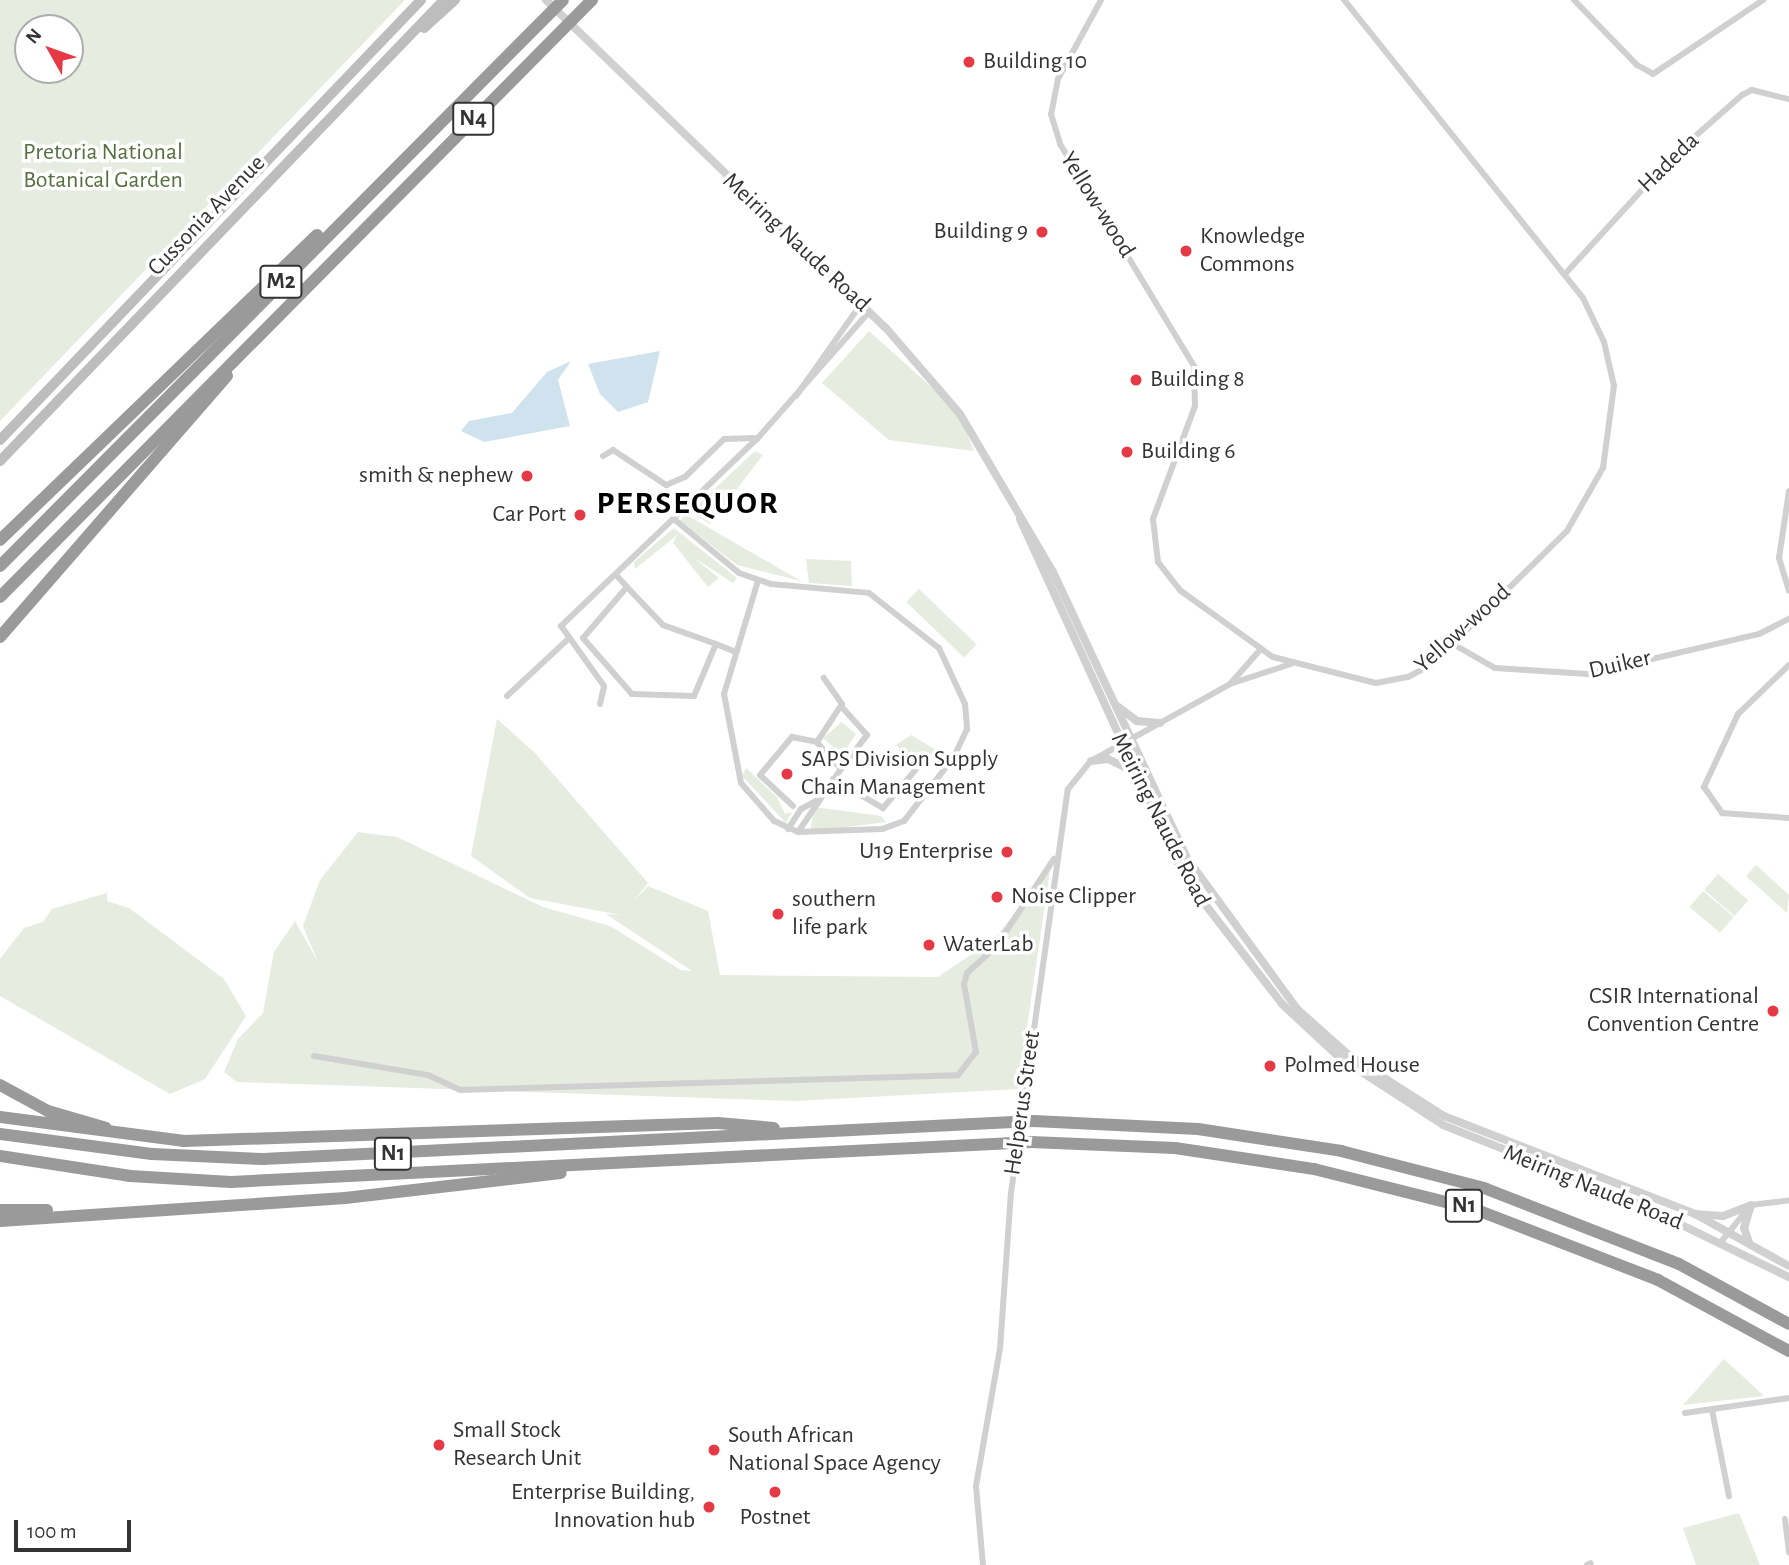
<!DOCTYPE html>
<html>
<head>
<meta charset="utf-8">
<style>
	body { margin:0 }
	#map { position:relative; width:1789px; height:1565px; overflow:hidden; background:#fff; font-family:"Alegreya Sans",sans-serif }
	div>[style] { position:absolute }
	[style*='--x'] { left:calc(var(--x)*1px); top:calc(var(--y)*1px); width:calc(var(--w)*1px); rotate:calc(var(--a)*1deg) }
	.green>* { inset:0; background:#e6ecdf; transform-origin:0 0 }
	.water>* { inset:0; background:#cfe2ee }
	.minor>* { height:6px; margin:-3px; padding:0 3px; transform-origin:3px; border-radius:3px; background:#d0d0d0 }
	.tertiary>* { height:8px; margin:-4px; padding:0 4px; transform-origin:4px; border-radius:4px; background:#d0d0d0 }
	.secondary>* { height:10px; margin:-5px; padding:0 5px; transform-origin:5px; border-radius:5px; background:#bdbdbd }
	.motorway>* { height:12px; margin:-6px; padding:0 6px; transform-origin:6px; border-radius:6px; background:#9a9a9a }
	.dots>* { width:19px; height:19px; translate:-50% -50%; box-sizing:border-box; border:4px solid #fff; border-radius:50% }
	span { translate:-50% -50%; white-space:nowrap; text-align:center; line-height:1.15; -webkit-text-stroke:7px #fff; paint-order:stroke }
	.shield-label span { padding:2px 5px; background:#fff; border:2px solid; border-radius:5px; -webkit-text-stroke-width:0 }
	.shield-label { font-size:23px; color:#333; font-weight:700 }
	.poi-label { font-size:24px; color:#333 }
	.left { translate:0 -50%; text-align:left }
	.right { translate:-100% -50%; text-align:right }
	.park-label { font-size:24px; color:#56703f }
	.street-label { font-size:24px; color:#333 }
	.district-label { font-size:32px; color:#000; font-weight:700; letter-spacing:2px }
	.north { position:absolute; left:14px; top:14px; width:70px; height:70px; box-sizing:border-box; background:#fff; border:2px solid #adadad; border-radius:50%; rotate:310deg; font-size:19px; font-weight:700; line-height:28px; text-align:center; color:#333 }
	.north::after { content:''; display:block; margin:auto; width:24px; height:32px; background:#e63946; clip-path:polygon(50% 0,100% 100%,50% 72%,0 100%) }
	.scale { position:absolute; left:14px; top:1520px; width:117px; height:32px; box-sizing:border-box; border:4px solid #333; border-top:0; padding-left:9px; font-size:21px; line-height:24px; white-space:nowrap; color:#333; -webkit-text-stroke:5px #fff; paint-order:stroke }
</style>
</head>
<body>
<div id="map">
	<div class="green">
		<i style="clip-path:polygon(evenodd,0 0,405px 0,0 421px,0 0,70px 28px,70px 70px,28px 70px,28px 28px,70px 28px)"></i>
		<i style="clip-path:polygon(869px 331px,958px 411px,974px 451px,889px 440px,822px 383px)"></i>
		<i style="clip-path:polygon(755px 451px,763px 455px,710px 524px,690px 512px)"></i>
		<i style="clip-path:polygon(685px 514px,801px 581px,737px 565px,680px 521px)"></i>
		<i style="clip-path:polygon(674px 528px,680px 533px,737px 578px,733px 583px,693px 557px,719px 578px,708px 587px,673px 543px,677px 535px,635px 569px,634px 562px)"></i>
		<i style="clip-path:polygon(806px 559px,851px 561px,852px 586px,809px 583px)"></i>
		<i style="left:919px;top:589px;width:80px;height:18px;rotate:44deg"></i>
		<i style="clip-path:polygon(497px 719px,534px 752px,648px 883px,633px 902px,648px 886px,708px 911px,720px 975px,938px 977px,994px 939px,1050px 870px,1018px 1089px,795px 1101px,237px 1082px,224px 1072px,238px 1039px,263px 1013px,274px 952px,295px 921px,318px 962px,303px 926px,320px 880px,358px 832px,397px 837px,543px 907px,610px 926px,681px 970px,692px 971px,606px 914px,621px 915px,530px 898px,471px 856px)"></i>
		<i style="clip-path:polygon(842px 722px,856px 734px,842px 755px,823px 738px)"></i>
		<i style="clip-path:polygon(911px 735px,939px 752px,915px 763px,896px 745px)"></i>
		<i style="clip-path:polygon(746px 768px,777px 797px,785px 814px,792px 812px,786px 823px,742px 776px)"></i>
		<i style="clip-path:polygon(837px 782px,852px 797px,820px 797px)"></i>
		<i style="clip-path:polygon(814px 807px,881px 816px,886px 822px,810px 832px)"></i>
		<i style="clip-path:polygon(1756px 865px,1789px 895px,1787px 913px,1746px 876px)"></i>
		<i style="left:1718px;top:874px;width:40px;height:21px;rotate:41deg"></i>
		<i style="left:1703px;top:891px;width:40px;height:21px;rotate:40deg"></i>
		<i style="clip-path:polygon(107px 893px,107px 901px,129px 908px,224px 979px,246px 1016px,205px 1079px,170px 1094px,0 996px,0 959px,24px 928px,43px 922px,52px 909px)"></i>
		<i style="clip-path:polygon(1724px 1359px,1764px 1396px,1683px 1405px)"></i>
		<i style="clip-path:polygon(1739px 1513px,1760px 1565px,1696px 1565px,1683px 1528px)"></i>
	</div>
	<div class="water">
		<i style="clip-path:polygon(660px 351px,648px 402px,618px 412px,600px 394px,588px 364px)"></i>
		<i style="clip-path:polygon(571px 361px,558px 380px,570px 426px,484px 442px,461px 431px,469px 421px,512px 413px,547px 372px)"></i>
	</div>
	<div class="minor">
		<i style="--x:1101;--y:0;--w:90;--a:118.6"></i>
		<i style="--x:1058;--y:79;--w:36;--a:101"></i>
		<i style="--x:1051;--y:114;--w:31;--a:73"></i>
		<i style="--x:1060;--y:144;--w:259;--a:58.9"></i>
		<i style="--x:1194;--y:366;--w:40;--a:88.6"></i>
		<i style="--x:1195;--y:406;--w:121;--a:110.4"></i>
		<i style="--x:1153;--y:519;--w:43;--a:83.4"></i>
		<i style="--x:1158;--y:562;--w:37;--a:52"></i>
		<i style="--x:1181;--y:591;--w:113;--a:35.7"></i>
		<i style="--x:1273;--y:657;--w:106;--a:14.2"></i>
		<i style="--x:1376;--y:683;--w:33;--a:-11"></i>
		<i style="--x:1408;--y:677;--w:27;--a:-28"></i>
		<i style="--x:1432;--y:664;--w:190;--a:-44.6"></i>
		<i style="--x:1567;--y:531;--w:73;--a:-60.3"></i>
		<i style="--x:1603;--y:468;--w:83;--a:-82.4"></i>
		<i style="--x:1614;--y:386;--w:45;--a:-102.8"></i>
		<i style="--x:1604;--y:342;--w:49;--a:-115.5"></i>
		<i style="--x:1583;--y:298;--w:382;--a:-128.7"></i>
		<i style="--x:1574;--y:0;--w:91;--a:45.9"></i>
		<i style="--x:1637;--y:65;--w:18;--a:29"></i>
		<i style="--x:1653;--y:74;--w:133;--a:-33.9"></i>
		<i style="--x:1565;--y:274;--w:163;--a:-47.5"></i>
		<i style="--x:1675;--y:154;--w:89;--a:-41.4"></i>
		<i style="--x:1742;--y:95;--w:11;--a:-27"></i>
		<i style="--x:1752;--y:90;--w:38;--a:14"></i>
		<i style="--x:796;--y:396;--w:113;--a:-54.8"></i>
		<i style="--x:603;--y:456;--w:12;--a:-31"></i>
		<i style="--x:613;--y:450;--w:64;--a:33.4"></i>
		<i style="--x:666;--y:485;--w:21;--a:-23"></i>
		<i style="--x:685;--y:477;--w:54;--a:-44.3"></i>
		<i style="--x:724;--y:439;--w:30;--a:-2"></i>
		<i style="--x:1789;--y:491;--w:68;--a:98.5"></i>
		<i style="--x:1779;--y:558;--w:34;--a:73"></i>
		<i style="--x:675;--y:520;--w:83;--a:39.6"></i>
		<i style="--x:739;--y:573;--w:34;--a:19"></i>
		<i style="--x:771;--y:584;--w:98;--a:5.2"></i>
		<i style="--x:869;--y:593;--w:89;--a:38.2"></i>
		<i style="--x:939;--y:648;--w:62;--a:65.1"></i>
		<i style="--x:965;--y:704;--w:25;--a:85"></i>
		<i style="--x:967;--y:729;--w:31;--a:115"></i>
		<i style="--x:954;--y:757;--w:81;--a:128"></i>
		<i style="--x:904;--y:821;--w:23;--a:160"></i>
		<i style="--x:882;--y:829;--w:84;--a:178"></i>
		<i style="--x:798;--y:832;--w:26;--a:-155"></i>
		<i style="--x:774;--y:821;--w:50;--a:-131"></i>
		<i style="--x:741;--y:783;--w:91;--a:-100.8"></i>
		<i style="--x:724;--y:694;--w:118;--a:-73.3"></i>
		<i style="--x:616;--y:575;--w:16;--a:47"></i>
		<i style="--x:627;--y:587;--w:67;--a:130.8"></i>
		<i style="--x:583;--y:638;--w:74;--a:48.8"></i>
		<i style="--x:632;--y:694;--w:62;--a:1.8"></i>
		<i style="--x:694;--y:696;--w:56;--a:-67.1"></i>
		<i style="--x:716;--y:644;--w:56;--a:-160.3"></i>
		<i style="--x:663;--y:625;--w:52;--a:-133.5"></i>
		<i style="--x:716;--y:644;--w:22;--a:22"></i>
		<i style="--x:1453;--y:644;--w:48;--a:29.7"></i>
		<i style="--x:1495;--y:668;--w:93;--a:3.7"></i>
		<i style="--x:1588;--y:674;--w:176;--a:-13.2"></i>
		<i style="--x:1759;--y:634;--w:34;--a:-27"></i>
		<i style="--x:1789;--y:665;--w:71;--a:136.1"></i>
		<i style="--x:1738;--y:714;--w:81;--a:115"></i>
		<i style="--x:1704;--y:787;--w:32;--a:55"></i>
		<i style="--x:1722;--y:813;--w:67;--a:4.3"></i>
		<i style="--x:1230;--y:684;--w:47;--a:-48.5"></i>
		<i style="--x:507;--y:696;--w:82;--a:-43"></i>
		<i style="--x:600;--y:704;--w:18;--a:-77"></i>
		<i style="--x:604;--y:686;--w:74;--a:-125.6"></i>
		<i style="--x:561;--y:626;--w:271;--a:-43.7"></i>
		<i style="--x:757;--y:439;--w:169;--a:-48.6"></i>
		<i style="--x:841;--y:769;--w:43;--a:-52.6"></i>
		<i style="--x:867;--y:735;--w:38;--a:-132"></i>
		<i style="--x:833;--y:779;--w:58;--a:30.1"></i>
		<i style="--x:883;--y:808;--w:52;--a:-49.6"></i>
		<i style="--x:793;--y:806;--w:45;--a:-136.8"></i>
		<i style="--x:760;--y:775;--w:50;--a:-49.9"></i>
		<i style="--x:792;--y:737;--w:25;--a:11"></i>
		<i style="--x:788;--y:829;--w:24;--a:-57"></i>
		<i style="--x:801;--y:809;--w:17;--a:-28"></i>
		<i style="--x:798;--y:832;--w:76;--a:-55.7"></i>
		<i style="--x:841;--y:769;--w:36;--a:-132"></i>
		<i style="--x:817;--y:742;--w:45;--a:-56.7"></i>
		<i style="--x:842;--y:704;--w:32;--a:-125"></i>
		<i style="--x:314;--y:1056;--w:116;--a:9.5"></i>
		<i style="--x:428;--y:1075;--w:35;--a:25"></i>
		<i style="--x:460;--y:1090;--w:498;--a:-1.7"></i>
		<i style="--x:958;--y:1075;--w:29;--a:-52"></i>
		<i style="--x:976;--y:1052;--w:69;--a:-100"></i>
		<i style="--x:964;--y:984;--w:11;--a:-75"></i>
		<i style="--x:967;--y:973;--w:38;--a:-42"></i>
		<i style="--x:995;--y:948;--w:107;--a:-56.5"></i>
		<i style="--x:1721;--y:1242;--w:48;--a:-51"></i>
		<i style="--x:1751;--y:1205;--w:38;--a:-7"></i>
		<i style="--x:1712;--y:1410;--w:88;--a:78.8"></i>
		<i style="--x:1685;--y:1413;--w:105;--a:-8.2"></i>
		<i style="--x:1785;--y:1519;--w:34;--a:83"></i>
		<i style="--x:983;--y:1565;--w:79;--a:-95.1"></i>
		<i style="--x:976;--y:1486;--w:139;--a:-80.1"></i>
		<i style="--x:1000;--y:1349;--w:156;--a:-86"></i>
		<i style="--x:1011;--y:1193;--w:408;--a:-82"></i>
		<i style="--x:1068;--y:789;--w:36;--a:-51"></i>
		<i style="--x:1091;--y:761;--w:79;--a:-28.8"></i>
		<i style="--x:1160;--y:723;--w:80;--a:-29.1"></i>
		<i style="--x:1230;--y:684;--w:64;--a:-18.2"></i>
		<i style="--x:1587;--y:1565;--w:4;--a:-27"></i>
	</div>
	<div class="tertiary">
		<i style="--x:546;--y:0;--w:472;--a:44"></i>
		<i style="--x:886;--y:328;--w:113;--a:49.3"></i>
		<i style="--x:960;--y:414;--w:183;--a:59.5"></i>
		<i style="--x:1053;--y:572;--w:316;--a:64.9"></i>
		<i style="--x:1187;--y:858;--w:187;--a:53.9"></i>
		<i style="--x:1297;--y:1009;--w:71;--a:41.6"></i>
		<i style="--x:1350;--y:1056;--w:112;--a:32.6"></i>
		<i style="--x:1444;--y:1116;--w:269;--a:21.3"></i>
		<i style="--x:1695;--y:1214;--w:107;--a:29"></i>
		<i style="--x:1020;--y:519;--w:394;--a:65.4"></i>
		<i style="--x:1184;--y:877;--w:160;--a:52.3"></i>
		<i style="--x:1282;--y:1004;--w:79;--a:43"></i>
		<i style="--x:1340;--y:1058;--w:123;--a:33"></i>
		<i style="--x:1443;--y:1125;--w:197;--a:21.7"></i>
		<i style="--x:1626;--y:1198;--w:181;--a:25.9"></i>
		<i style="--x:1117;--y:706;--w:25;--a:37"></i>
		<i style="--x:1137;--y:721;--w:23;--a:5"></i>
		<i style="--x:1091;--y:761;--w:17;--a:-7"></i>
		<i style="--x:1108;--y:759;--w:25;--a:26"></i>
		<i style="--x:1695;--y:1214;--w:28;--a:4"></i>
		<i style="--x:1723;--y:1216;--w:30;--a:-21"></i>
		<i style="--x:1750;--y:1245;--w:18;--a:-109"></i>
		<i style="--x:1744;--y:1228;--w:24;--a:-73"></i>
	</div>
	<div class="secondary">
		<i style="--x:424;--y:28;--w:42;--a:-42.1"></i>
		<i style="--x:0;--y:440;--w:609;--a:-46.26"></i>
		<i style="--x:0;--y:461;--w:640;--a:-46.08"></i>
	</div>
	<div class="motorway">
		<i style="--x:0;--y:540;--w:440;--a:-43.9"></i>
		<i style="--x:0;--y:566;--w:798;--a:-45.15"></i>
		<i style="--x:0;--y:597;--w:841;--a:-45.24"></i>
		<i style="--x:0;--y:637;--w:346;--a:-49"></i>
		<i style="--x:0;--y:1085;--w:55;--a:28.4"></i>
		<i style="--x:48;--y:1111;--w:60;--a:16.3"></i>
		<i style="--x:0;--y:1117;--w:186;--a:7.4"></i>
		<i style="--x:184;--y:1141;--w:534;--a:-1.93"></i>
		<i style="--x:718;--y:1123;--w:56;--a:5.1"></i>
		<i style="--x:0;--y:1134;--w:153;--a:7.5"></i>
		<i style="--x:152;--y:1154;--w:111;--a:2.6"></i>
		<i style="--x:263;--y:1159;--w:772;--a:-2.82"></i>
		<i style="--x:1034;--y:1121;--w:164;--a:2.8"></i>
		<i style="--x:1198;--y:1129;--w:145;--a:8.7"></i>
		<i style="--x:1341;--y:1151;--w:148;--a:14.5"></i>
		<i style="--x:1484;--y:1188;--w:209;--a:21.3"></i>
		<i style="--x:1679;--y:1264;--w:125;--a:28.6"></i>
		<i style="--x:0;--y:1156;--w:132;--a:8.7"></i>
		<i style="--x:130;--y:1176;--w:101;--a:3.4"></i>
		<i style="--x:231;--y:1182;--w:801;--a:-2.86"></i>
		<i style="--x:1031;--y:1142;--w:144;--a:2.4"></i>
		<i style="--x:1175;--y:1148;--w:141;--a:8.6"></i>
		<i style="--x:1314;--y:1169;--w:168;--a:14.1"></i>
		<i style="--x:1477;--y:1210;--w:194;--a:21.1"></i>
		<i style="--x:1658;--y:1280;--w:149;--a:28.5"></i>
		<i style="--x:0;--y:1210;--w:47;--a:0"></i>
		<i style="--x:0;--y:1221;--w:346;--a:-3.8"></i>
		<i style="--x:345;--y:1198;--w:217;--a:-6.6"></i>
	</div>
	<div class="dots">
		<i style="left:969px;top:62px;background:#e63946"></i>
		<i style="left:1042px;top:232px;background:#e63946"></i>
		<i style="left:1186px;top:251px;background:#e63946"></i>
		<i style="left:1136px;top:380px;background:#e63946"></i>
		<i style="left:1127px;top:452px;background:#e63946"></i>
		<i style="left:527px;top:476px;background:#e63946"></i>
		<i style="left:580px;top:515px;background:#e63946"></i>
		<i style="left:787px;top:774px;background:#e63946"></i>
		<i style="left:1007px;top:852px;background:#e63946"></i>
		<i style="left:997px;top:897px;background:#e63946"></i>
		<i style="left:778px;top:914px;background:#e63946"></i>
		<i style="left:929px;top:945px;background:#e63946"></i>
		<i style="left:1773px;top:1011px;background:#e63946"></i>
		<i style="left:1270px;top:1066px;background:#e63946"></i>
		<i style="left:439px;top:1445px;background:#e63946"></i>
		<i style="left:714px;top:1450px;background:#e63946"></i>
		<i style="left:775px;top:1492px;background:#e63946"></i>
		<i style="left:709px;top:1507px;background:#e63946"></i>
	</div>
	<div class="shield-label">
		<span style="left:473px;top:119px">N4</span>
		<span style="left:281px;top:282px">M2</span>
		<span style="left:393px;top:1154px">N1</span>
		<span style="left:1464px;top:1206px">N1</span>
	</div>
	<div class="poi-label">
		<span class="left" style="left:983px;top:62px">Building 10</span>
		<span class="right" style="left:1028px;top:232px">Building 9</span>
		<span class="left" style="left:1200px;top:251px">Knowledge<br>Commons</span>
		<span class="left" style="left:1150px;top:380px">Building 8</span>
		<span class="left" style="left:1141px;top:452px">Building 6</span>
		<span class="right" style="left:513px;top:476px">smith &amp; nephew</span>
		<span class="right" style="left:566px;top:515px">Car Port</span>
		<span class="left" style="left:801px;top:774px">SAPS Division Supply<br>Chain Management</span>
		<span class="right" style="left:993px;top:852px">U19 Enterprise</span>
		<span class="left" style="left:1011px;top:897px">Noise Clipper</span>
		<span class="left" style="left:792px;top:914px">southern<br>life park</span>
		<span class="left" style="left:943px;top:945px">WaterLab</span>
		<span class="right" style="left:1759px;top:1011px">CSIR International<br>Convention Centre</span>
		<span class="left" style="left:1284px;top:1066px">Polmed House</span>
		<span class="left" style="left:453px;top:1445px">Small Stock<br>Research Unit</span>
		<span class="left" style="left:728px;top:1450px">South African<br>National Space Agency</span>
		<span class="right" style="left:695px;top:1507px">Enterprise Building,<br>Innovation hub</span>
		<span style="left:775px;top:1518px">Postnet</span>
	</div>
	<div class="park-label">
		<span style="left:103px;top:167px">Pretoria National<br>Botanical Garden</span>
	</div>
	<div class="street-label">
		<span style="left:1669px;top:163px;rotate:-44deg">Hadeda</span>
		<span style="left:1097px;top:205px;rotate:58deg">Yellow-wood</span>
		<span style="left:207px;top:216px;rotate:-46deg">Cussonia Avenue</span>
		<span style="left:796px;top:243px;rotate:43deg">Meiring Naude Road</span>
		<span style="left:1463px;top:629px;rotate:-42deg">Yellow-wood</span>
		<span style="left:1620px;top:665px;rotate:-13deg">Duiker</span>
		<span style="left:1160px;top:820px;rotate:63deg">Meiring Naude Road</span>
		<span style="left:1023px;top:1103px;rotate:-82deg">Helperus Street</span>
		<span style="left:1593px;top:1188px;rotate:22deg">Meiring Naude Road</span>
	</div>
	<div class="district-label">
		<span style="left:688px;top:503px">PERSEQUOR</span>
	</div>
	<div class="north">N</div>
	<div class="scale">100 m</div>
</div>
</body>
</html>
